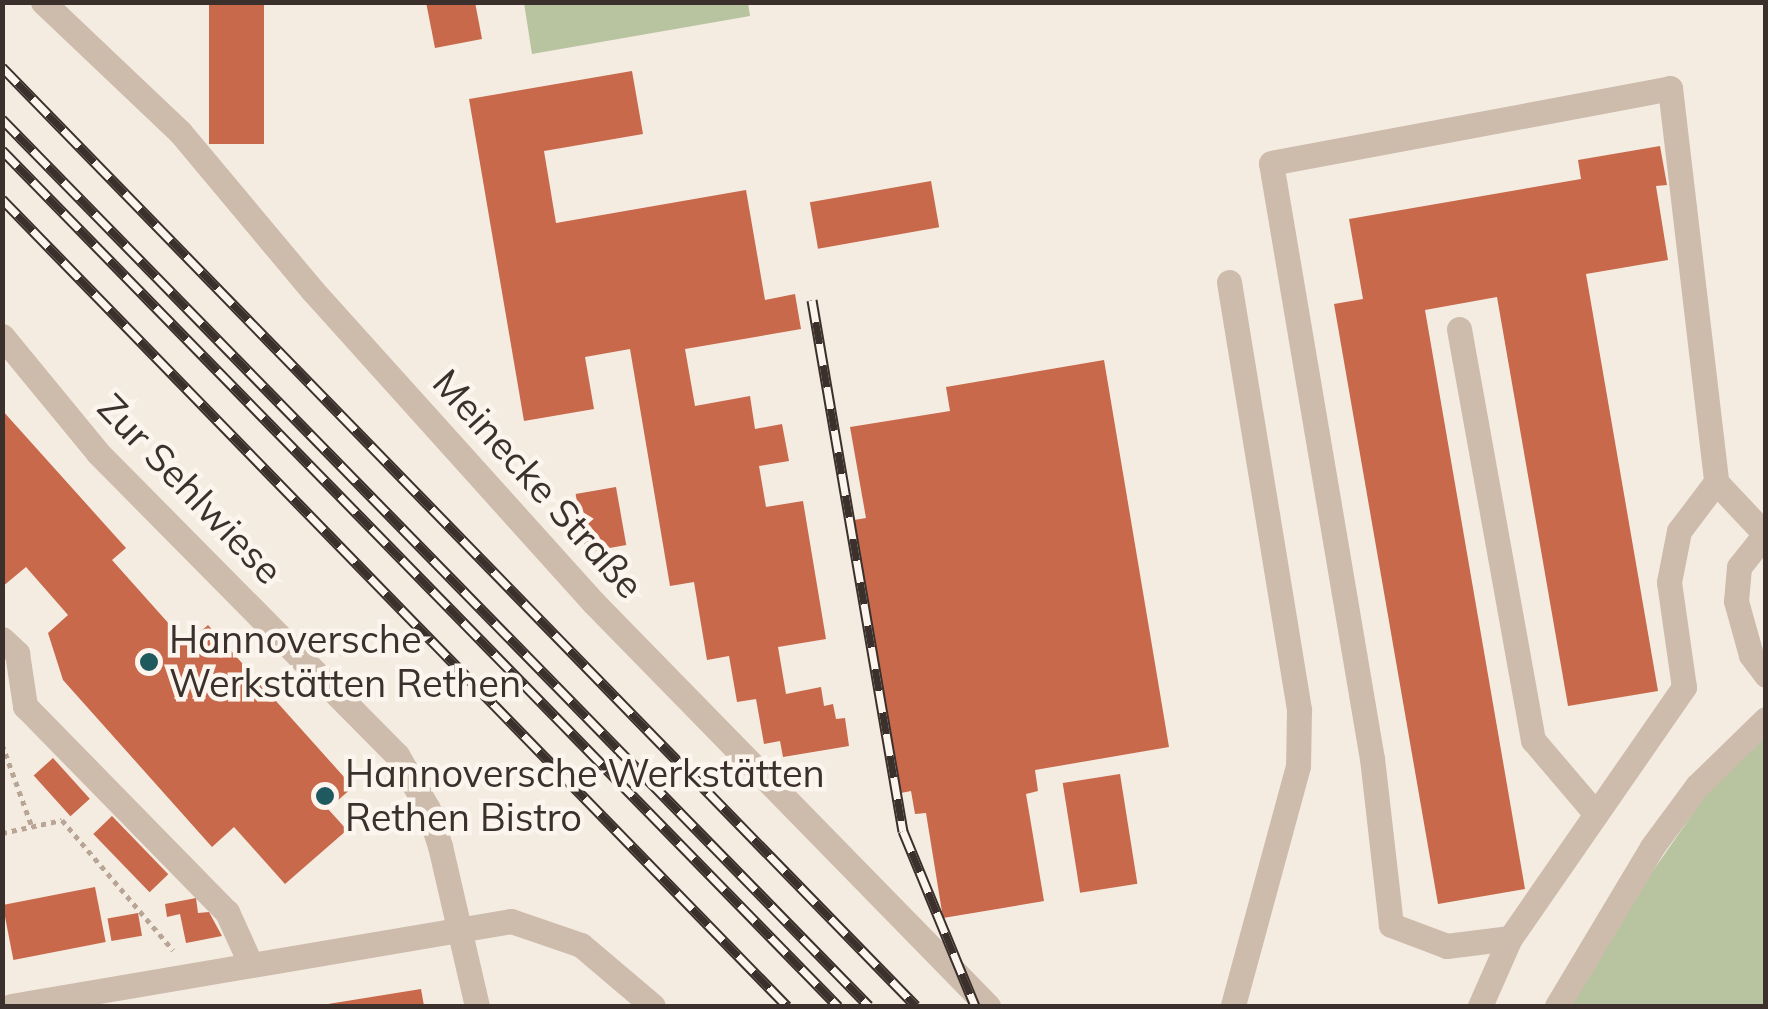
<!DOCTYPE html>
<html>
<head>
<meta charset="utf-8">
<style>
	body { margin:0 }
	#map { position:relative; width:1768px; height:1009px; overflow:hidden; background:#f4ebe1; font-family:Mulish,sans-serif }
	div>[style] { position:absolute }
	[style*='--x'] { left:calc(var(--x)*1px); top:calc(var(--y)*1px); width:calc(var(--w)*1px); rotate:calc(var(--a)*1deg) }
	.green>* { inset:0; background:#b8c4a0 }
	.building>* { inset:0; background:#c8694b; transform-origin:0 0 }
	.path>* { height:5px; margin-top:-2.5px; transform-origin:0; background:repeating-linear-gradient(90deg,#b9a596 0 5px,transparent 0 10px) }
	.minor>* { height:25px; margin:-12.5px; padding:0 12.5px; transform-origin:12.5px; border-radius:12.5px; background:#cdbbac }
	.rail>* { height:11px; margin-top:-5.5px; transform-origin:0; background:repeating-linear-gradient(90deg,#fbf5ee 0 22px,#3b302b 0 44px); box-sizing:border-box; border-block:2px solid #3b302b }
	.dots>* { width:28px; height:28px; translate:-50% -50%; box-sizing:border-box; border:5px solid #fbf5ee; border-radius:50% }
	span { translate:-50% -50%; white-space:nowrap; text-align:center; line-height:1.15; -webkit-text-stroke:9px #fbf5ee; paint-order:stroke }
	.street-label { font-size:38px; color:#3b302b }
	.poi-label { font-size:38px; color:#3b302b }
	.left { translate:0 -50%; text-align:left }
	.frame { position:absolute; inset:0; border:5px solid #3b302b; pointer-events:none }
</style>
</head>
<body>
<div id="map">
	<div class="green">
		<i style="clip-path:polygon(524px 3px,748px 3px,750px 16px,532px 54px)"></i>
		<i style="clip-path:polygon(1765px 732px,1765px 1006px,1571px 1006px,1603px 943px,1707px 793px)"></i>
	</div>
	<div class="building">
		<i style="left:209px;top:2px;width:55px;height:142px"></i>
		<i style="clip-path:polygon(426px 2px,475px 2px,482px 39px,435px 48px)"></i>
		<i style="clip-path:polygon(632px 71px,643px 134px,544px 151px,556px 223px,746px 190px,765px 300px,795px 294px,801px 329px,685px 349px,695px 406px,750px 396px,755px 429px,782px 424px,789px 461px,759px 466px,766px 507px,803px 501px,826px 639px,778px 647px,786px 694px,821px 687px,824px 706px,833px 704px,836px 719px,845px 718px,849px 746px,783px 757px,780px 741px,764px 744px,756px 699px,737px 702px,729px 656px,707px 660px,694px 582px,670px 586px,630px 349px,585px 357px,594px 409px,524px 421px,469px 99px)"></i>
		<i style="clip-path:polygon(1660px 146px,1667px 185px,1656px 186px,1668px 260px,1586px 274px,1658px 691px,1568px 706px,1497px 297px,1425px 310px,1525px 889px,1438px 904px,1334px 304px,1363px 299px,1349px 219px,1581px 179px,1578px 160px)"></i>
		<i style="left:931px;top:181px;width:47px;height:123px;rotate:80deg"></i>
		<i style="clip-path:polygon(1104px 360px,1169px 747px,1035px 770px,1038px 791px,1026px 794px,1044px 901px,943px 918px,926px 813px,915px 814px,911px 791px,901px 793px,854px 520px,866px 518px,850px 427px,950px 411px,946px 387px)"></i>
		<i style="clip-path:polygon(2px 410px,126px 548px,112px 560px,187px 644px,208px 625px,353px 787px,328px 809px,347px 830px,285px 884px,234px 827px,212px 847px,63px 680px,48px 633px,68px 615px,26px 567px,2px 587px)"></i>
		<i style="left:616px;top:487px;width:59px;height:41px;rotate:80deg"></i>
		<i style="left:53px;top:758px;width:55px;height:26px;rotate:48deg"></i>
		<i style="left:1120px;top:774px;width:111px;height:58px;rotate:81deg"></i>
		<i style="left:112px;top:816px;width:81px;height:26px;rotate:46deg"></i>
		<i style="left:95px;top:887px;width:56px;height:94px;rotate:79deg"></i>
		<i style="clip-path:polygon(196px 898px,198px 913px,209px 912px,222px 936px,186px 943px,180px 914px,167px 917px,165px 904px)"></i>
		<i style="left:138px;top:913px;width:23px;height:31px;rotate:80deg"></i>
		<i style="clip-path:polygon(421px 989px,424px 1006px,328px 1006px,328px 1004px)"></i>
	</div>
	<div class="path">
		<i style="--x:2;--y:744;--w:88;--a:70.1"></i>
		<i style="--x:2;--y:833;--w:61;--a:-12.2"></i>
		<i style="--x:62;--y:820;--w:171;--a:49.5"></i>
	</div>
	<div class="minor">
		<i style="--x:43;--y:2;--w:189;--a:43.5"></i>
		<i style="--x:180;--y:132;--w:207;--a:50.1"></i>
		<i style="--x:313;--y:291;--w:418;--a:48"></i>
		<i style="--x:593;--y:602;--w:565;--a:45.65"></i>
		<i style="--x:1229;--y:282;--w:434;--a:80.7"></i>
		<i style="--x:1299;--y:710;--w:56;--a:91"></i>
		<i style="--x:1298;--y:766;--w:249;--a:105.2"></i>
		<i style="--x:1459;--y:329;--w:418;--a:79.8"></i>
		<i style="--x:1533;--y:740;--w:97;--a:49.6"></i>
		<i style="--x:2;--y:336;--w:151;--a:50.6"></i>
		<i style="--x:98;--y:453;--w:425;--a:45.3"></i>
		<i style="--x:397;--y:755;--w:62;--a:60.1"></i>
		<i style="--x:428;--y:809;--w:39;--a:72"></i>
		<i style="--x:440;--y:846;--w:164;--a:77"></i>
		<i style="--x:1716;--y:482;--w:61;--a:127.1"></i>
		<i style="--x:1679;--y:531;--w:52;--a:101.1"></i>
		<i style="--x:1669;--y:582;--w:106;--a:81.9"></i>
		<i style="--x:1684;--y:687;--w:305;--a:124.7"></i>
		<i style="--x:1510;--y:938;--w:64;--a:172.8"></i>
		<i style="--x:1447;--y:946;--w:60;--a:-159.4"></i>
		<i style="--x:1391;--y:925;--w:167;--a:-96.5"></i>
		<i style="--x:1372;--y:759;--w:604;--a:-99.62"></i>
		<i style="--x:1271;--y:163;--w:406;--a:-10.6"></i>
		<i style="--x:1670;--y:88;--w:397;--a:83.3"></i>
		<i style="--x:1716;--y:482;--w:71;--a:46.7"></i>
		<i style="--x:1766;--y:533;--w:43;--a:128.5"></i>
		<i style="--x:1739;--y:567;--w:34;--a:95"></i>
		<i style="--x:1736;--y:601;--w:56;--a:74.5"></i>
		<i style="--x:1751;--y:655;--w:25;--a:53"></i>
		<i style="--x:2;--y:639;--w:21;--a:43"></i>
		<i style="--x:17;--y:653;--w:54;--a:81.4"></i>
		<i style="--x:25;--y:706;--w:289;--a:45.6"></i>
		<i style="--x:227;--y:912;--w:58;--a:65.6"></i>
		<i style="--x:11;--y:1006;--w:507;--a:-9.65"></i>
		<i style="--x:511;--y:921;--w:74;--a:18.9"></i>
		<i style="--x:581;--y:945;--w:94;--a:40.3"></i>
		<i style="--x:1480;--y:1006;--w:74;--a:-66.2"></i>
		<i style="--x:1557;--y:1006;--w:185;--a:-59.1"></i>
		<i style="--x:1652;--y:847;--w:76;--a:-53.6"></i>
		<i style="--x:1697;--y:786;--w:96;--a:-44.2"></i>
	</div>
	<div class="rail">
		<i style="--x:2;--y:67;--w:1310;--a:45.77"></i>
		<i style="--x:2;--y:119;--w:1240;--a:45.65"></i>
		<i style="--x:2;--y:150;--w:1197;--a:45.68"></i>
		<i style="--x:2;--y:199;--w:1126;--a:45.79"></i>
		<i style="--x:812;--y:300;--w:539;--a:80.28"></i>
		<i style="--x:903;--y:831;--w:189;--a:67.6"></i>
	</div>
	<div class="dots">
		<i style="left:149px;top:662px;background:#1f5a5e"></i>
		<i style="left:325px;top:796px;background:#1f5a5e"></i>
	</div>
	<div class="street-label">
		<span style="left:538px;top:484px;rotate:48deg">Meinecke Straße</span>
		<span style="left:190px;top:489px;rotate:46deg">Zur Sehlwiese</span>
	</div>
	<div class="poi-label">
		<span class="left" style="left:169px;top:662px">Hannoversche<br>Werkstätten Rethen</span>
		<span class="left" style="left:345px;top:796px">Hannoversche Werkstätten<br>Rethen Bistro</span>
	</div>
	<div class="frame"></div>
</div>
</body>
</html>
